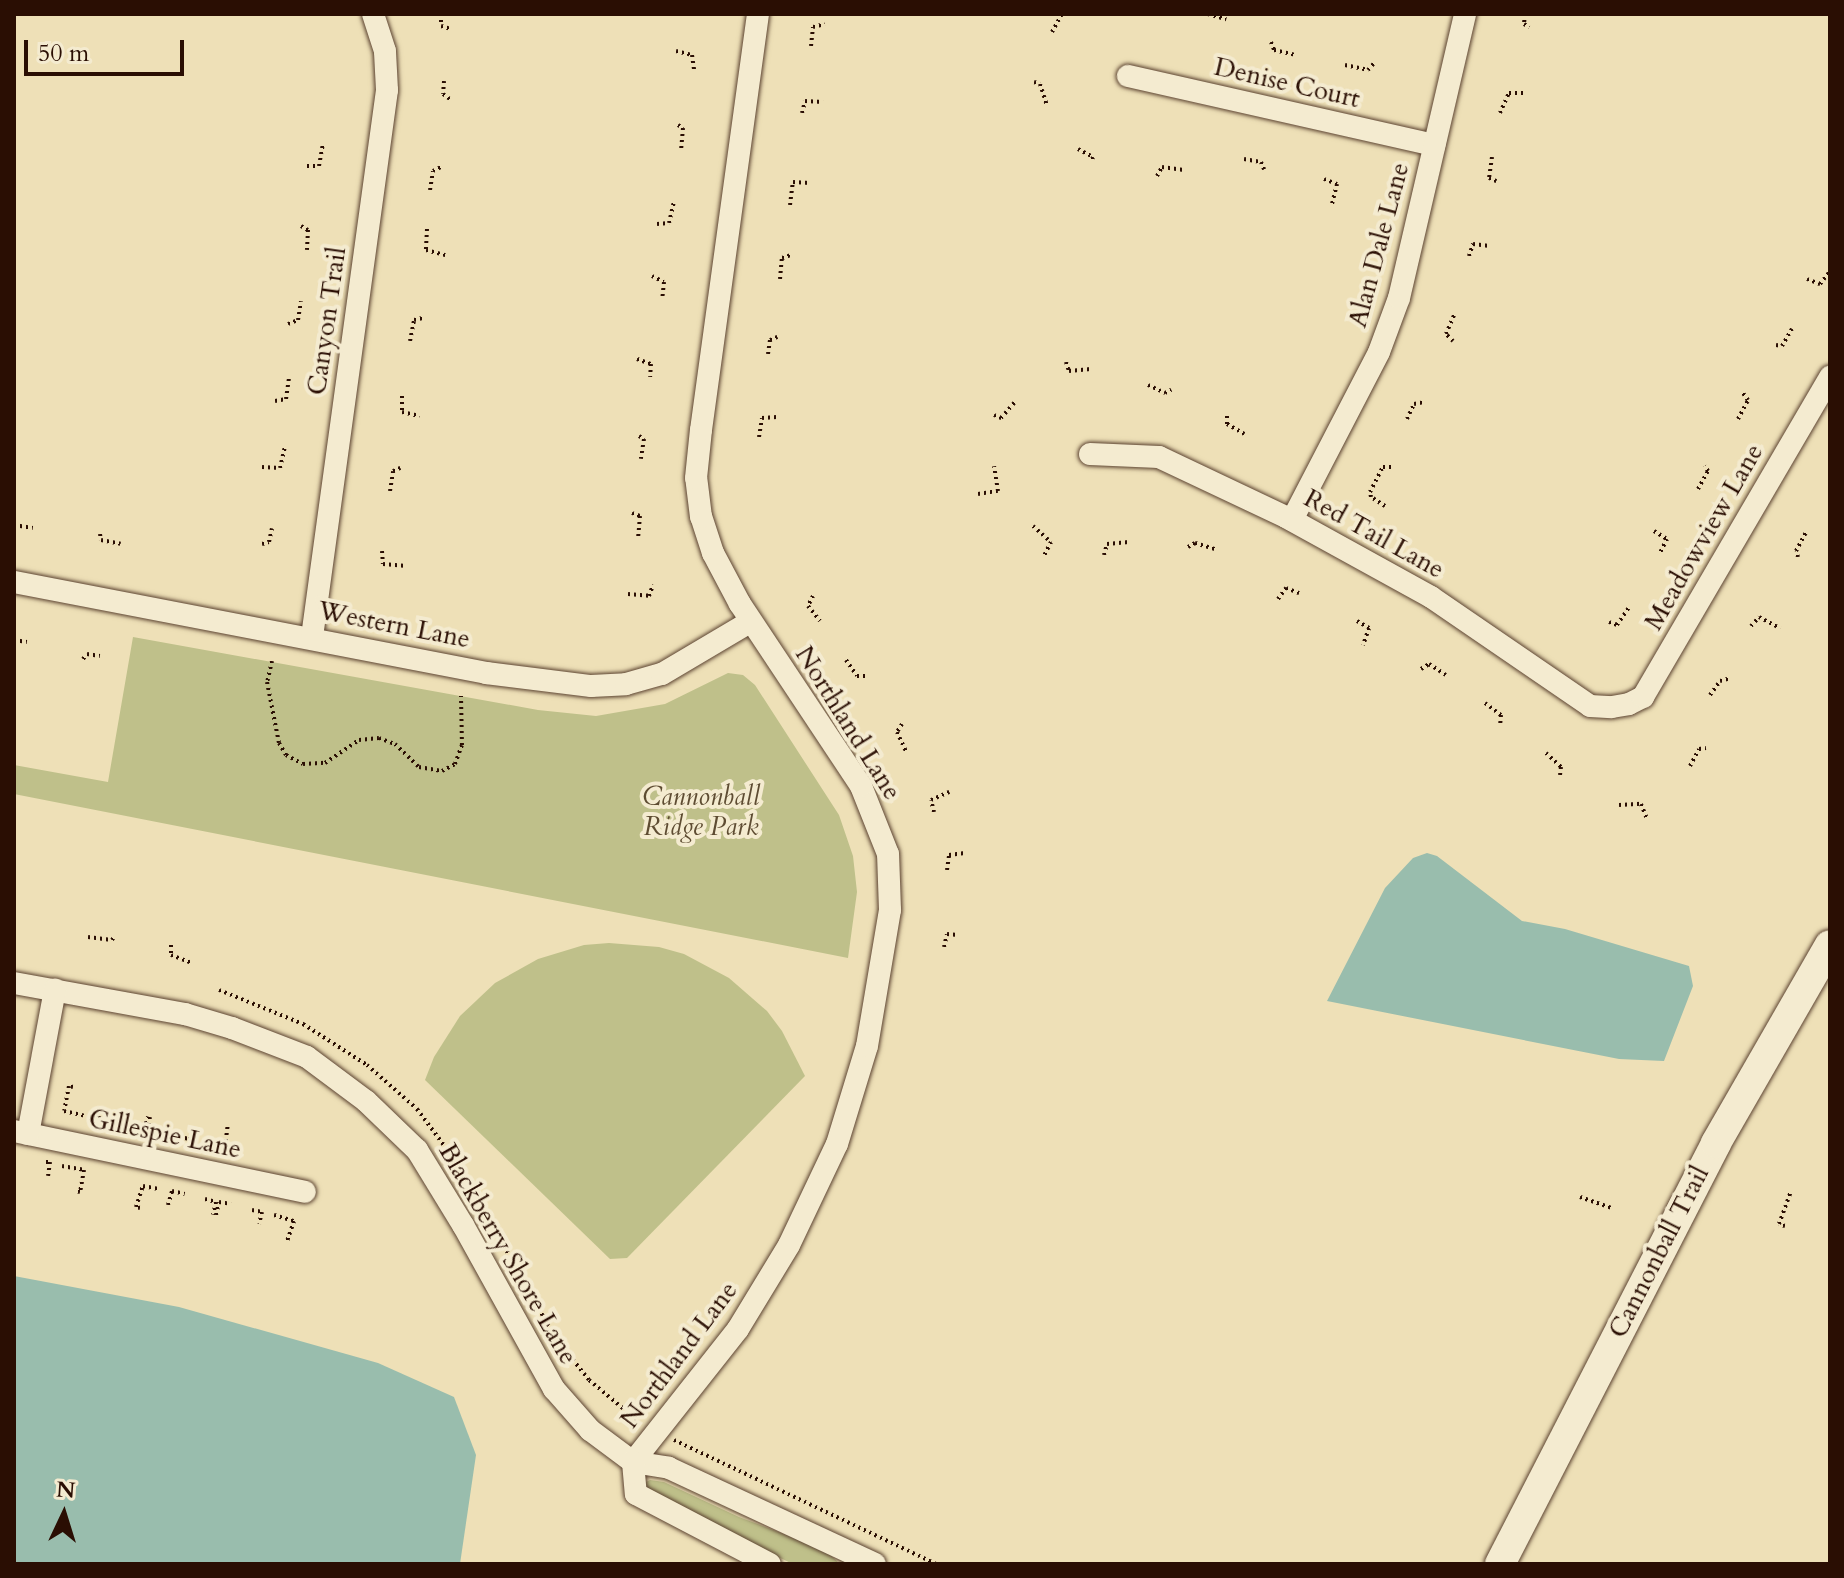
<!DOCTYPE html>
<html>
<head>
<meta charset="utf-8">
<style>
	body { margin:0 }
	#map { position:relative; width:1844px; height:1578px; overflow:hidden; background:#eee0b7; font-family:Cardo,serif }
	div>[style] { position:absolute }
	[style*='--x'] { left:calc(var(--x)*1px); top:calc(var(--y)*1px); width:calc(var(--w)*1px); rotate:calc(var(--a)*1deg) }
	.green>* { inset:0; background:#bfc08a }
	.water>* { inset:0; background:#99bdad }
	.path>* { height:4px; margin-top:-2px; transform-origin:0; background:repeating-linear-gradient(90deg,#2a0e03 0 2px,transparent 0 6px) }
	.roads { filter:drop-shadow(0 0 2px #5b4230) drop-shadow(0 0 2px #5b4230) }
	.street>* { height:22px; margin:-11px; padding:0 11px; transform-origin:11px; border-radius:11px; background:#f4ebd0 }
	.secondary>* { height:30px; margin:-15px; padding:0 15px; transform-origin:15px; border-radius:15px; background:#f4ebd0 }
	span { translate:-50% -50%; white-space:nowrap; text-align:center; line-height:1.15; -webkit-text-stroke:8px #f4ebd0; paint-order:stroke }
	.street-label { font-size:26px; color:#2a0e03 }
	.park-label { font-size:26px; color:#5e4c32; font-style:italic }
	.frame { position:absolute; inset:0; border:16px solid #2a0e03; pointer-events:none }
	.north { position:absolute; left:24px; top:1474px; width:80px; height:80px; -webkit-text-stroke:6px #f4ebd0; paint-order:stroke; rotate:4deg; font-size:22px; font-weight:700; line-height:32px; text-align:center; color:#2a0e03 }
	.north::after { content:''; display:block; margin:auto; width:28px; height:36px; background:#2a0e03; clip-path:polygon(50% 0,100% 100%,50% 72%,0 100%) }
	.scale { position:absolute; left:24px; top:40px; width:160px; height:36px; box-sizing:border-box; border:4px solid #2a0e03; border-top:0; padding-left:10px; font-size:24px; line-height:28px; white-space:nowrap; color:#2a0e03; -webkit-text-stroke:6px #f4ebd0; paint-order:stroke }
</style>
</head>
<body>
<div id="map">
	<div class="green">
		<i style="clip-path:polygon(133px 637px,538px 710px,596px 716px,665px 704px,728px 673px,743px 675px,755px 685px,839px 815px,853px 856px,857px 892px,848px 958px,14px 794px,14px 765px,108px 782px)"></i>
		<i style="clip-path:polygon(609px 943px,659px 947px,684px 954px,729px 978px,767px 1011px,782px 1031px,805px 1076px,627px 1258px,610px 1259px,425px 1080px,434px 1057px,460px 1016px,495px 983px,538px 959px,584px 945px)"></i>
		<i style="clip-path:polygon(650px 1480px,664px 1482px,739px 1517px,824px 1549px,840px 1564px,793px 1564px,712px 1526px,648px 1490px,646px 1482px)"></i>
	</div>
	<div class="water">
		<i style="clip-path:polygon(1427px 853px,1437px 856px,1522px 921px,1565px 929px,1689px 966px,1693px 986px,1664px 1061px,1619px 1059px,1327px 1001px,1385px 888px,1413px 858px)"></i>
		<i style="clip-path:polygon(14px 1276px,179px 1307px,378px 1363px,454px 1397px,476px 1455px,460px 1564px,14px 1564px)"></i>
	</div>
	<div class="path">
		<i style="--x:441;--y:14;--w:12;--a:90"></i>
		<i style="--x:441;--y:26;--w:10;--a:17"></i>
		<i style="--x:1208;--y:14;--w:19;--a:16"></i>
		<i style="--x:1525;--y:14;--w:10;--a:96"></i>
		<i style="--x:1524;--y:24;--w:6;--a:31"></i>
		<i style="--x:1052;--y:32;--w:21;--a:-61"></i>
		<i style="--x:1271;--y:42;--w:9;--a:69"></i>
		<i style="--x:1274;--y:50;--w:23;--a:13"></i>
		<i style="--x:811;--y:46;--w:19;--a:-84"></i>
		<i style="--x:813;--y:27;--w:12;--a:-14"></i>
		<i style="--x:676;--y:51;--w:16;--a:14"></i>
		<i style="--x:692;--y:55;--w:15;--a:82"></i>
		<i style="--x:1345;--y:65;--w:24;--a:12"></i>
		<i style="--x:1368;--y:70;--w:9;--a:-49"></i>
		<i style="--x:444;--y:81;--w:13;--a:94"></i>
		<i style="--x:443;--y:94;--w:9;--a:36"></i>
		<i style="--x:1034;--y:82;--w:6;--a:18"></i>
		<i style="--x:1040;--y:84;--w:23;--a:72"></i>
		<i style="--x:802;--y:113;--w:12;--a:-76"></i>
		<i style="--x:805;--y:101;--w:18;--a:3"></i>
		<i style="--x:1500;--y:113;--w:22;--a:-66"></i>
		<i style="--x:1509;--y:93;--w:14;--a:0"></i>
		<i style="--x:678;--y:125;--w:6;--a:31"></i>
		<i style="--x:683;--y:128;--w:23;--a:95"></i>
		<i style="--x:1078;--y:149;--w:17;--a:28"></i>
		<i style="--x:1093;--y:157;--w:5;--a:112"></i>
		<i style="--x:1492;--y:157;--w:21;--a:98"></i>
		<i style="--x:1489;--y:178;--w:8;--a:23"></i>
		<i style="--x:1244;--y:159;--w:17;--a:10"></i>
		<i style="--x:1261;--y:162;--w:8;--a:67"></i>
		<i style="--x:307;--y:166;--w:12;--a:0"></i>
		<i style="--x:319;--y:166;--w:22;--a:-80"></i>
		<i style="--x:1157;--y:176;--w:10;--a:-61"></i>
		<i style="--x:1162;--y:167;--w:22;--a:8"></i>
		<i style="--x:1324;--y:179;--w:14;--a:21"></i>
		<i style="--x:1337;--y:184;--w:21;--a:104"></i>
		<i style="--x:430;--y:190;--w:19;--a:-81"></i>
		<i style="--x:433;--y:171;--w:9;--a:-27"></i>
		<i style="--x:790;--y:205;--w:23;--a:-83"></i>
		<i style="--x:793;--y:182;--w:17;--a:3"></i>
		<i style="--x:657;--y:224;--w:12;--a:-5"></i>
		<i style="--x:669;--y:223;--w:22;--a:-77"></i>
		<i style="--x:301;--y:226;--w:8;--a:30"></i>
		<i style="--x:308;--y:230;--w:20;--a:93"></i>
		<i style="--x:427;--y:229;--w:21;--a:93"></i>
		<i style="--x:426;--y:250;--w:20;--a:15"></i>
		<i style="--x:1469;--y:256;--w:13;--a:-72"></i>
		<i style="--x:1473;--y:244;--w:17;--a:7"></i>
		<i style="--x:652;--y:276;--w:13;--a:27"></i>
		<i style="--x:664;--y:282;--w:18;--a:96"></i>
		<i style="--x:780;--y:279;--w:21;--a:-85"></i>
		<i style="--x:782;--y:258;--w:9;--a:-18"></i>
		<i style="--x:1807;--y:279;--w:14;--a:21"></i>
		<i style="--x:1820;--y:284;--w:16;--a:-52"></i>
		<i style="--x:288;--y:324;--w:11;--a:-22"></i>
		<i style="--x:298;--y:320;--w:19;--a:-81"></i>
		<i style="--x:410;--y:341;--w:21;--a:-79"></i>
		<i style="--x:414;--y:320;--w:9;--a:-13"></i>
		<i style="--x:1453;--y:341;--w:10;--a:-135"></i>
		<i style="--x:1446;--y:334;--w:21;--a:-67"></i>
		<i style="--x:1776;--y:345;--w:6;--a:9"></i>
		<i style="--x:1782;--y:346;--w:20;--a:-60"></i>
		<i style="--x:768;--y:354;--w:14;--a:-82"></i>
		<i style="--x:770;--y:340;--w:8;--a:-23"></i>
		<i style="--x:637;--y:359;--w:15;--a:20"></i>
		<i style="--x:651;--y:364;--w:13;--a:94"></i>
		<i style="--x:1066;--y:362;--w:9;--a:72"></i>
		<i style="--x:1069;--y:371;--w:22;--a:-5"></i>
		<i style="--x:1148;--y:385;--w:19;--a:25"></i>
		<i style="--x:1165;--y:393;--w:7;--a:-27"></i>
		<i style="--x:402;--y:396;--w:16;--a:90"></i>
		<i style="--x:402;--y:412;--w:18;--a:13"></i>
		<i style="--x:275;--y:401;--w:11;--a:-10"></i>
		<i style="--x:286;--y:399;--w:21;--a:-82"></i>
		<i style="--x:994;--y:415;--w:8;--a:23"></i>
		<i style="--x:1001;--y:418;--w:21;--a:-49"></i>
		<i style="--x:1227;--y:416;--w:8;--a:90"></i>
		<i style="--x:1227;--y:424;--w:20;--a:30"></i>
		<i style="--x:1407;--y:419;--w:17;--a:-65"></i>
		<i style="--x:1414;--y:404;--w:10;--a:-11"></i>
		<i style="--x:1738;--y:419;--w:21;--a:-62"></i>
		<i style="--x:1748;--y:400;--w:9;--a:-126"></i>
		<i style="--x:639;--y:436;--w:6;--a:31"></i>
		<i style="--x:644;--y:439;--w:20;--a:99"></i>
		<i style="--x:759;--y:437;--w:19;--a:-81"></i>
		<i style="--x:762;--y:418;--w:15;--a:-4"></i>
		<i style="--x:262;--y:467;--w:18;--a:3"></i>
		<i style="--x:280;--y:468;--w:22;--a:-77"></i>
		<i style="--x:1698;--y:489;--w:21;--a:-61"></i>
		<i style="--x:1708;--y:471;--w:6;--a:-121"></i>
		<i style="--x:390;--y:491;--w:20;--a:-81"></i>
		<i style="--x:393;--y:471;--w:8;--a:-23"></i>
		<i style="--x:1829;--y:493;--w:1;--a:-45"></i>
		<i style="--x:978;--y:494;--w:20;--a:-9"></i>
		<i style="--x:998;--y:491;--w:25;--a:-99"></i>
		<i style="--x:1385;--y:506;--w:17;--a:-147"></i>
		<i style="--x:1371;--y:497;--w:5;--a:-101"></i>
		<i style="--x:1370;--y:492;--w:28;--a:-63"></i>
		<i style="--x:1383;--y:467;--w:8;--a:0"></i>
		<i style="--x:632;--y:513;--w:9;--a:21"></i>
		<i style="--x:640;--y:516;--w:21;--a:95"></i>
		<i style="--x:14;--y:525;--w:19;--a:9"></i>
		<i style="--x:1033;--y:526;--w:24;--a:42"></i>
		<i style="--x:1051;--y:542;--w:16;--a:117"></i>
		<i style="--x:1654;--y:531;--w:15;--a:32"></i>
		<i style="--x:1667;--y:539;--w:16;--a:117"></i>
		<i style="--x:100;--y:534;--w:6;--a:81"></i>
		<i style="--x:101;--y:540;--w:20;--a:11"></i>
		<i style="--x:262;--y:544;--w:7;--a:-16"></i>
		<i style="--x:269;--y:542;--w:14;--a:-78"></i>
		<i style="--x:1188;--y:547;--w:8;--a:-30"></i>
		<i style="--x:1195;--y:543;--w:21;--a:17"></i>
		<i style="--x:382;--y:551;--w:13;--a:86"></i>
		<i style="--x:383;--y:564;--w:21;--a:5"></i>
		<i style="--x:1104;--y:555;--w:11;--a:-75"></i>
		<i style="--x:1107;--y:544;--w:22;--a:-5"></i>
		<i style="--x:1798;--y:557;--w:6;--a:-108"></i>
		<i style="--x:1796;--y:551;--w:21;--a:-62"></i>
		<i style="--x:628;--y:594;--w:21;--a:5"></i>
		<i style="--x:649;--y:596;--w:12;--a:-70"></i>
		<i style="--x:813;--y:596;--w:11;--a:117"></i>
		<i style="--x:808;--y:606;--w:19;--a:51"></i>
		<i style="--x:1278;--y:599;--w:14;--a:-54"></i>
		<i style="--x:1286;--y:588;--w:14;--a:21"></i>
		<i style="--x:1357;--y:621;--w:14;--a:30"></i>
		<i style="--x:1369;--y:628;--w:18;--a:109"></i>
		<i style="--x:1609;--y:622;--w:9;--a:21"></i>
		<i style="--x:1617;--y:625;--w:22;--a:-56"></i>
		<i style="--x:1751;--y:626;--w:12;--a:-48"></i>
		<i style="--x:1759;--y:617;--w:24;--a:28"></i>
		<i style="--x:14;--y:640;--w:13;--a:9"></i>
		<i style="--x:83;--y:659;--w:6;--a:-51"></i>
		<i style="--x:87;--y:654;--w:13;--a:9"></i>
		<i style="--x:846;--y:660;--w:19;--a:55"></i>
		<i style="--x:857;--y:676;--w:9;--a:0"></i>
		<i style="--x:272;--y:661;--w:22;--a:103"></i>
		<i style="--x:267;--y:682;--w:62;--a:78.9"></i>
		<i style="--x:279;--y:743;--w:14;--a:60"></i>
		<i style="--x:286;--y:755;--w:19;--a:28"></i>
		<i style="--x:303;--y:764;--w:22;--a:-3"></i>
		<i style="--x:325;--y:763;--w:41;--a:-34.1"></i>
		<i style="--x:359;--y:740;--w:20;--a:-6"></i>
		<i style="--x:379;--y:738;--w:17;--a:21"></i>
		<i style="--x:395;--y:744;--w:33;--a:44"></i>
		<i style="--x:419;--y:767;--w:23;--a:10"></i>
		<i style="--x:442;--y:771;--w:15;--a:-28"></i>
		<i style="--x:455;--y:764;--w:20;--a:-70"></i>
		<i style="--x:462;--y:745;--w:49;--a:-91.2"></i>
		<i style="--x:1421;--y:669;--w:9;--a:-32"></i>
		<i style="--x:1429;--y:664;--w:20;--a:33"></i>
		<i style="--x:1710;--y:695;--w:17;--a:-54"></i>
		<i style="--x:1720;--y:681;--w:11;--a:-15"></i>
		<i style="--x:1485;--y:703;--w:20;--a:37"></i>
		<i style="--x:1501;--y:715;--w:11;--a:95"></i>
		<i style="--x:902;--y:724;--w:9;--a:122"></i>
		<i style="--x:897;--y:732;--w:21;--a:65"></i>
		<i style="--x:1546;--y:753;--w:21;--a:43"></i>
		<i style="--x:1561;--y:767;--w:8;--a:97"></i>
		<i style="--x:1690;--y:766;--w:19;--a:-62"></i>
		<i style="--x:1699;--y:749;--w:7;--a:-8"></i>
		<i style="--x:1619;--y:805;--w:22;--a:-3"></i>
		<i style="--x:1641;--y:804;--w:16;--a:68"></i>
		<i style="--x:934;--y:812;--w:12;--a:-104"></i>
		<i style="--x:931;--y:800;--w:20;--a:-24"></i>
		<i style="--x:947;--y:870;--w:15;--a:-82"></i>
		<i style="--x:949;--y:855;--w:16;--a:-7"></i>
		<i style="--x:88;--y:937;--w:24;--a:7"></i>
		<i style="--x:112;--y:940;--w:4;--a:-56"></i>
		<i style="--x:171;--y:945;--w:10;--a:90"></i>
		<i style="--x:171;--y:955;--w:22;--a:21"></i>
		<i style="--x:944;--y:947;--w:13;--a:-77"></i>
		<i style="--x:947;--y:934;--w:11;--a:5"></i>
		<i style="--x:219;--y:990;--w:91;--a:22"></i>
		<i style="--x:303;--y:1024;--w:76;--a:32.6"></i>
		<i style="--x:367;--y:1065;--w:67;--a:41.3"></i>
		<i style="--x:417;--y:1109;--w:72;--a:53.4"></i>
		<i style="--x:460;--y:1167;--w:193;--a:60.9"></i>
		<i style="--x:554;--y:1336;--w:56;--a:51.5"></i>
		<i style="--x:589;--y:1380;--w:64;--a:39.9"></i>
		<i style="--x:73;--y:1087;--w:4;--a:-166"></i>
		<i style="--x:69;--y:1086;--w:25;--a:101"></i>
		<i style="--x:64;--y:1111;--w:23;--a:13"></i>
		<i style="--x:101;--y:1110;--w:10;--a:107"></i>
		<i style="--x:98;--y:1120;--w:12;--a:9"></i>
		<i style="--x:150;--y:1117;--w:13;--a:103"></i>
		<i style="--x:147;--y:1130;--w:9;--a:13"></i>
		<i style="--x:133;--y:1127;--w:11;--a:10"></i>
		<i style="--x:144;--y:1129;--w:13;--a:-72"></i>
		<i style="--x:179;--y:1137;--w:11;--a:10"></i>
		<i style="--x:190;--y:1139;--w:13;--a:-77"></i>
		<i style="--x:203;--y:1141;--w:23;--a:15"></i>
		<i style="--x:225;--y:1147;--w:24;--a:-83"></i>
		<i style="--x:14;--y:1156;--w:4;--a:14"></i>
		<i style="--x:46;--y:1162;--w:4;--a:0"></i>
		<i style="--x:50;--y:1162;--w:14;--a:98"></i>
		<i style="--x:62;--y:1166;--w:22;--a:10"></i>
		<i style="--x:84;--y:1170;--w:22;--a:100"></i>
		<i style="--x:80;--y:1192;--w:3;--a:-162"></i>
		<i style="--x:1580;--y:1197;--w:34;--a:19"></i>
		<i style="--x:205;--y:1199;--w:11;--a:15"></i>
		<i style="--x:216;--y:1202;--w:13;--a:103"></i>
		<i style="--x:168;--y:1205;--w:15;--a:-74"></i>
		<i style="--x:172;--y:1191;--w:13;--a:13"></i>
		<i style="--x:140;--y:1208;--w:4;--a:-166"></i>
		<i style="--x:136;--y:1207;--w:22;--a:-72"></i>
		<i style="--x:143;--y:1186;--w:16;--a:11"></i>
		<i style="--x:252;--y:1210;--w:10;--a:11"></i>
		<i style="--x:262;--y:1212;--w:12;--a:104"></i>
		<i style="--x:216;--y:1215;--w:13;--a:-77"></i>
		<i style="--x:219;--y:1202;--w:12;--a:9"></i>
		<i style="--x:274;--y:1215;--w:21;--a:17"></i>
		<i style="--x:294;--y:1221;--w:21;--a:109"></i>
		<i style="--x:1785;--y:1226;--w:6;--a:-162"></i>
		<i style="--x:1779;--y:1224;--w:33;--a:-70"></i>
		<i style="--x:674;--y:1440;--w:290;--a:25.3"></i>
	</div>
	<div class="roads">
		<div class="street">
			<i style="--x:1128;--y:76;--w:314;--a:12.7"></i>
			<i style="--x:1090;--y:454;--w:69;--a:2.5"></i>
			<i style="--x:1159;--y:457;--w:140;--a:25.3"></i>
			<i style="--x:1286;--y:517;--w:166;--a:28.9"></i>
			<i style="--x:1431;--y:597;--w:193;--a:34.4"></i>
			<i style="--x:1590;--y:706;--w:22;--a:3"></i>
			<i style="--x:1612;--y:707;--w:17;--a:-10"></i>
			<i style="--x:1629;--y:704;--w:16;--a:-27"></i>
			<i style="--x:1643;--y:697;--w:371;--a:-59.7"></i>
			<i style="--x:1292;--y:520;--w:189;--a:-62.6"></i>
			<i style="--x:1379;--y:352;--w:58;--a:-69.7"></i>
			<i style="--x:1399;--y:298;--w:292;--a:-76.9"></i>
			<i style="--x:14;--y:582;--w:481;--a:10.9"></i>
			<i style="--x:486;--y:673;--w:106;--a:7.1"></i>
			<i style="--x:591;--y:686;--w:35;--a:-3"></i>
			<i style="--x:626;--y:684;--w:37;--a:-16"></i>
			<i style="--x:662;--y:674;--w:102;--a:-30.6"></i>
			<i style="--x:312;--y:637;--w:552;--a:-82.19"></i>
			<i style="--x:387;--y:90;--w:39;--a:-93"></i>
			<i style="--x:385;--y:51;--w:39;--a:-108"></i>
			<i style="--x:14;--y:983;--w:174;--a:10.3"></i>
			<i style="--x:185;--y:1014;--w:49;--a:16.6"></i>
			<i style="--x:232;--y:1028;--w:80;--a:21.1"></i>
			<i style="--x:307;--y:1057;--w:74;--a:36.7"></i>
			<i style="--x:366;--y:1101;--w:71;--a:43.9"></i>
			<i style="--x:417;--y:1150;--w:88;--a:58.5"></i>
			<i style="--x:463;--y:1225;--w:188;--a:61"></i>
			<i style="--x:554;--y:1389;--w:55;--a:48.7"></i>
			<i style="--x:590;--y:1430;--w:54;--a:36.7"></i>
			<i style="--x:633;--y:1462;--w:36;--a:9"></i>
			<i style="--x:669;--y:1468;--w:227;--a:25"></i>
			<i style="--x:14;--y:1131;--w:297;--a:11.8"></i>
			<i style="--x:28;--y:1134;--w:147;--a:-79.4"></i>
			<i style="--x:633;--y:1462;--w:169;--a:-51.7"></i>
			<i style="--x:738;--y:1329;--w:98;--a:-58.7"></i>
			<i style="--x:789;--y:1245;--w:112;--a:-64.6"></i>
			<i style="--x:837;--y:1144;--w:102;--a:-73"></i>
			<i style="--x:867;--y:1046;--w:138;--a:-80.4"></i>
			<i style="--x:890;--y:910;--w:56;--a:-92"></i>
			<i style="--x:888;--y:854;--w:73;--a:-111.7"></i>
			<i style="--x:861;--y:786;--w:219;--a:-123.6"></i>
			<i style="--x:740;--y:604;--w:58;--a:-117.9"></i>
			<i style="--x:713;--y:553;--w:38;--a:-108"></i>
			<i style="--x:701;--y:517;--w:39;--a:-97"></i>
			<i style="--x:696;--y:478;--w:48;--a:-84.1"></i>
			<i style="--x:701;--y:430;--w:420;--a:-82.2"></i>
			<i style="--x:633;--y:1462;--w:32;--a:85"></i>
			<i style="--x:636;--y:1494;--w:151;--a:27.6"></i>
		</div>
		<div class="secondary">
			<i style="--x:1500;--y:1564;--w:473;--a:-62.8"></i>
			<i style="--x:1716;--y:1143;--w:228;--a:-60.1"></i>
		</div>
	</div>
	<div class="street-label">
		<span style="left:1287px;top:83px;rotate:13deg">Denise Court</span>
		<span style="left:1379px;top:245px;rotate:-75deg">Alan Dale Lane</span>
		<span style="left:327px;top:321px;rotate:-82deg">Canyon Trail</span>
		<span style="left:1374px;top:534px;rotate:29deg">Red Tail Lane</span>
		<span style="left:1704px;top:537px;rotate:-60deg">Meadowview Lane</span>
		<span style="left:394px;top:625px;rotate:11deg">Western Lane</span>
		<span style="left:848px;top:723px;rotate:58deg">Northland Lane</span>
		<span style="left:165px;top:1134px;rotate:12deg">Gillespie Lane</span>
		<span style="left:1659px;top:1252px;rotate:-63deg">Cannonball Trail</span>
		<span style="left:508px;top:1254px;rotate:60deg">Blackberry Shore Lane</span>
		<span style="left:679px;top:1355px;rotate:-53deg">Northland Lane</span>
	</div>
	<div class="park-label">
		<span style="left:701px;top:812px">Cannonball<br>Ridge Park</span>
	</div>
	<div class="frame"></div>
	<div class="north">N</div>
	<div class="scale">50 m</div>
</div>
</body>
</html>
